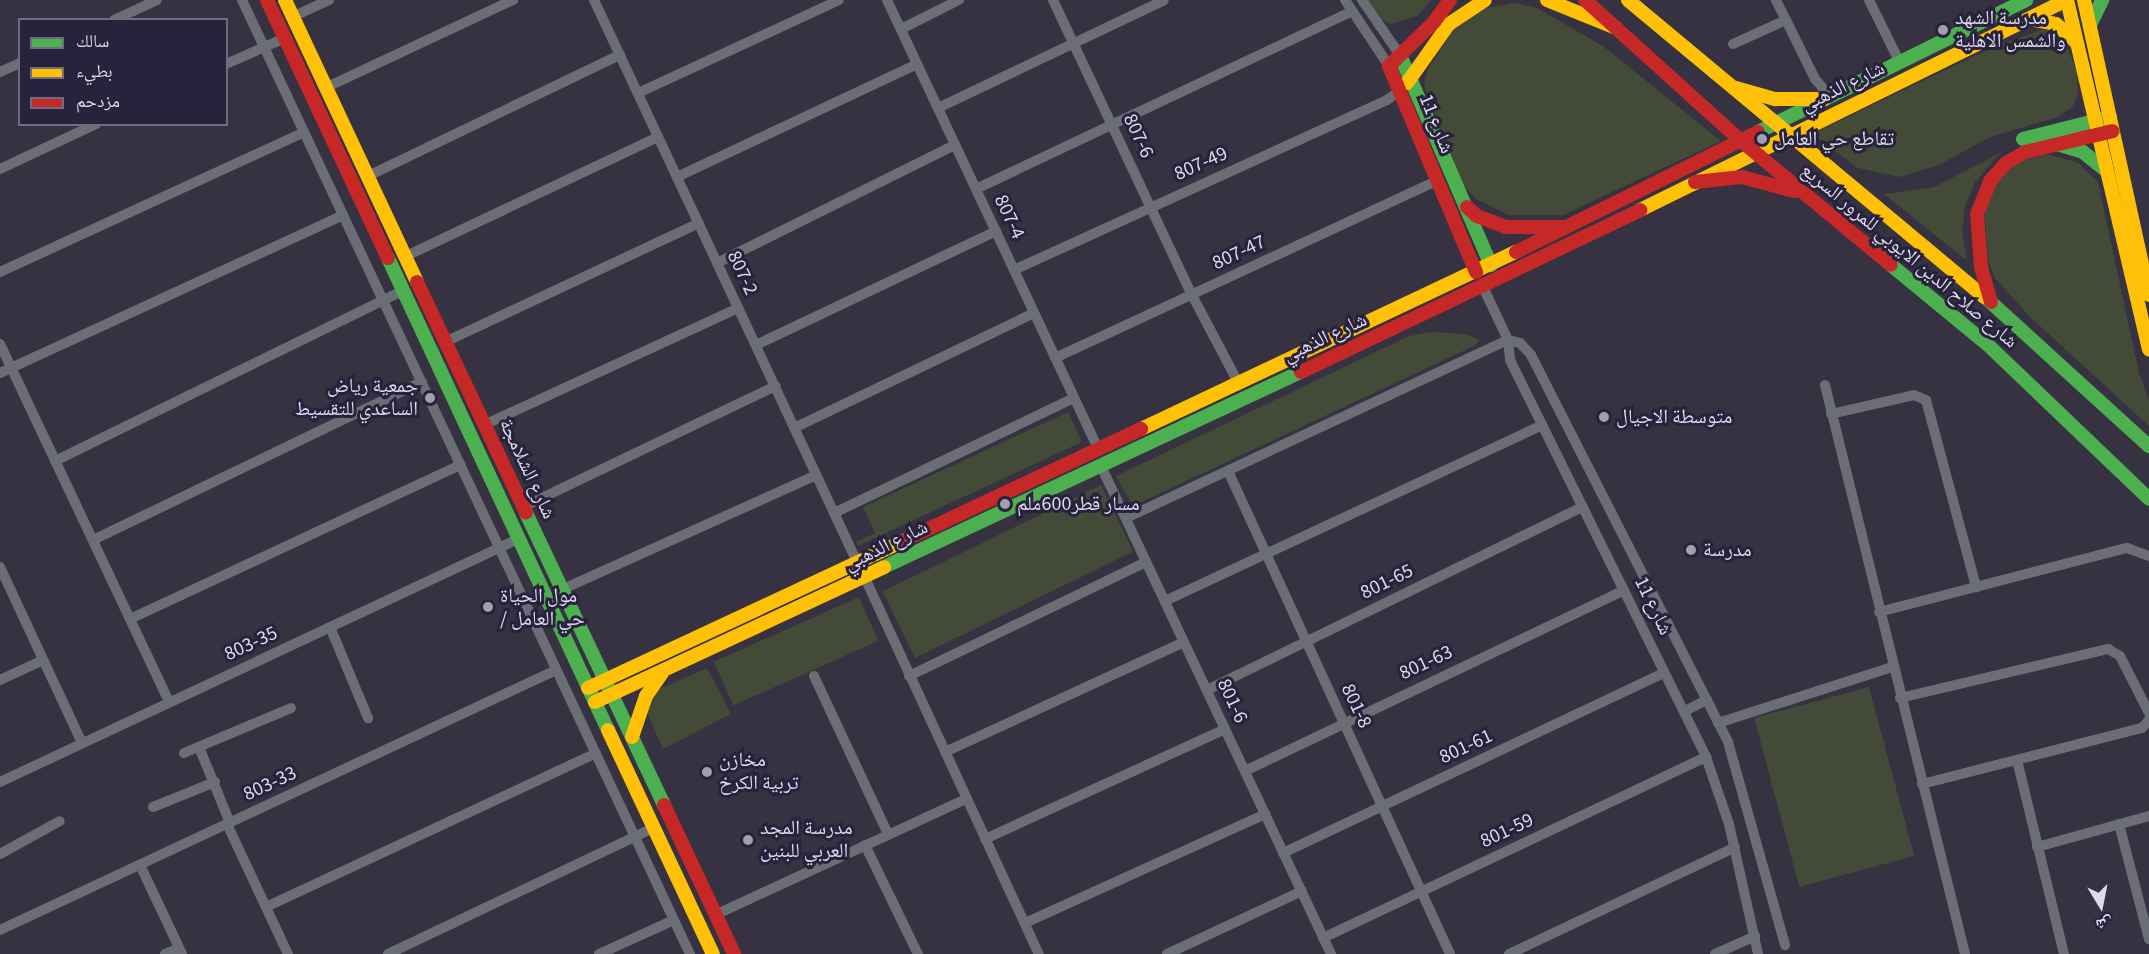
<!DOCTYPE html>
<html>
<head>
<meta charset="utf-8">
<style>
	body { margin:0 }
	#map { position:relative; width:2149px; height:954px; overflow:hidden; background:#363241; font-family:"Source Sans 3","Noto Naskh Arabic",sans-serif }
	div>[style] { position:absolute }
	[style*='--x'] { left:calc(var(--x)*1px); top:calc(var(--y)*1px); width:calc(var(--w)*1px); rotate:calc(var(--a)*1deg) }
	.green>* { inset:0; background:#434a37; transform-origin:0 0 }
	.street>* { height:10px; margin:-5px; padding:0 5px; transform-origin:5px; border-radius:5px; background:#6b6e74 }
	.fast>* { height:14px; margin:-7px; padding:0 7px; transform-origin:7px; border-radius:7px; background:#4caf50 }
	.slow>* { height:14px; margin:-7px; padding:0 7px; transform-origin:7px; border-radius:7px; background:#ffc107 }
	.jam>* { height:14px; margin:-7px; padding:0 7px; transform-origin:7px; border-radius:7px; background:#c62828 }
	.dots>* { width:16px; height:16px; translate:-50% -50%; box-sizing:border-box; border:3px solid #28223c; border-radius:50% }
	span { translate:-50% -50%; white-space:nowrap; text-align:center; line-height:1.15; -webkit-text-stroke:6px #28223c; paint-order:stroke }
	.poi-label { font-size:20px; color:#dddaec }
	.left { translate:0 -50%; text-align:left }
	.right { translate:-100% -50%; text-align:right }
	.street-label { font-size:20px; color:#dddaec }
	.legend { position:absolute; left:18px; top:18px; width:210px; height:108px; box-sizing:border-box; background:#28223c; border:2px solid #706c82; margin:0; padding:8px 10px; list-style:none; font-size:18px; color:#dddaec }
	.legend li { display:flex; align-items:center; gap:12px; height:30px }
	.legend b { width:30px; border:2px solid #706c82 }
	.north { position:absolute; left:2071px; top:876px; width:60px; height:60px; -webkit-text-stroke:4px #28223c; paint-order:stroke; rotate:170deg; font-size:16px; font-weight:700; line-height:24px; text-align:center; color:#dddaec }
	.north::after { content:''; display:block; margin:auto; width:21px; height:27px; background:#dddaec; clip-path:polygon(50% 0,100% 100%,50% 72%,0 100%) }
</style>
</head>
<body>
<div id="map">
	<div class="green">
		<i style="clip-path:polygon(1368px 0,1431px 0,1418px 16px,1391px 24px,1381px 19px)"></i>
		<i style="clip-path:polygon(1514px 3px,1537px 8px,1603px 46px,1721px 141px,1563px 215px,1509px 215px,1476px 199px,1461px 182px,1424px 85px,1428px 69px,1459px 22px,1486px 8px)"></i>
		<i style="clip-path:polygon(2044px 29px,2057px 33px,2066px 44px,2077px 72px,2078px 94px,2073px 106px,2058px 117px,1990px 137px,1939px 165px,1899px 177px,1858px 168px,1812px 134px,1993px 47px)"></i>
		<i style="clip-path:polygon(2000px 153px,1975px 182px,1965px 207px,1962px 229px,1967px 261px,1884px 194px,1934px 187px)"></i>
		<i style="clip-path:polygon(2046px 154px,2077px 162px,2098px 182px,2139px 373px,2149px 401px,2149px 426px,2030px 317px,1995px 278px,1988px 260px,1984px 202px,2011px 164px)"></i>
		<i style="clip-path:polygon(1430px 332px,1465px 334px,1480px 340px,1474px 346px,1133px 506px,1116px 476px,1409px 336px)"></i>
		<i style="clip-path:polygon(1068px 412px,1082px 442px,858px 546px,856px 542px,875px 533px,863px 507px)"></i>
		<i style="left:1101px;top:485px;width:74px;height:243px;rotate:64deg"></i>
		<i style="left:859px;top:597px;width:48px;height:159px;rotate:66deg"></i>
		<i style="clip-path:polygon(707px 668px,731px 714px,663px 749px,648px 715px,650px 700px,657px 690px)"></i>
		<i style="left:1869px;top:687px;width:175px;height:119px;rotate:75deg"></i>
	</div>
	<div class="street">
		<i style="--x:242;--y:0;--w:1054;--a:64.85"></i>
		<i style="--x:594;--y:0;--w:620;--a:64.92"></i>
		<i style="--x:887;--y:0;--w:495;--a:64.8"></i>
		<i style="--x:1053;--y:0;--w:326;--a:64.8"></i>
		<i style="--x:1192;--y:295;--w:101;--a:62.2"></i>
		<i style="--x:1345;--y:0;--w:79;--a:56.3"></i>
		<i style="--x:1362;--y:0;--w:67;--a:55.4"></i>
		<i style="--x:1869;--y:0;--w:70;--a:63.8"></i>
		<i style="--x:292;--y:17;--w:41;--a:-24.7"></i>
		<i style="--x:114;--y:20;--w:47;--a:-24.9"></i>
		<i style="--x:1786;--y:20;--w:66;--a:63.8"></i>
		<i style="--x:1815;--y:79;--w:23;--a:49"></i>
		<i style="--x:901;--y:29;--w:65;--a:-26.6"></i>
		<i style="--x:1733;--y:44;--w:58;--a:-24.4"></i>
		<i style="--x:1786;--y:20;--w:22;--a:-117"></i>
		<i style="--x:226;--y:64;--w:64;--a:-23.8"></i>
		<i style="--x:0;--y:72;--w:22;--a:-24"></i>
		<i style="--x:325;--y:88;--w:208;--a:-25.1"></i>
		<i style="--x:638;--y:93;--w:221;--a:-24.8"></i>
		<i style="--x:938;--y:108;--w:250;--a:-25.5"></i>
		<i style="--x:0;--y:169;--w:106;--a:-25.1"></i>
		<i style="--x:366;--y:177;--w:282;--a:-25.7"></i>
		<i style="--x:677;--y:177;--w:265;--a:-25.2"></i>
		<i style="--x:976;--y:189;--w:416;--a:-25.3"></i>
		<i style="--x:404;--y:257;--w:281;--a:-25.3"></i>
		<i style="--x:717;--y:263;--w:266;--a:-26.4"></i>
		<i style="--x:1014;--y:270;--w:410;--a:-24.5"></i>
		<i style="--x:1387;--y:100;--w:17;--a:-36"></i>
		<i style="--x:0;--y:272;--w:335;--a:-24.7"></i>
		<i style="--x:1483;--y:287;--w:59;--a:64.7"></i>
		<i style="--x:1508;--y:340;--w:20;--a:84"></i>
		<i style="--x:1510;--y:360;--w:443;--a:63.7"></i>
		<i style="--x:1706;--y:757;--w:71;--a:71.1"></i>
		<i style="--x:1729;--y:824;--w:133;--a:77.4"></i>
		<i style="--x:445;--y:342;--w:280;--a:-25.1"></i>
		<i style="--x:0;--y:344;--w:396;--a:64.7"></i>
		<i style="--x:756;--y:345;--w:266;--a:-25.4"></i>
		<i style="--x:1055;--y:358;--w:422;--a:-24.9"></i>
		<i style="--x:0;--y:373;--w:378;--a:-24.7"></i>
		<i style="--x:1825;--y:385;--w:586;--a:76.18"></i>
		<i style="--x:1831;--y:414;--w:85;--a:-12.9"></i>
		<i style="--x:1914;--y:395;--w:13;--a:23"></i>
		<i style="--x:1926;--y:400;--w:194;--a:75"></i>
		<i style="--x:484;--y:425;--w:280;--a:-24.7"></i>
		<i style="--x:794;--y:428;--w:266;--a:-25.6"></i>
		<i style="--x:55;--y:461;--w:386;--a:-26.1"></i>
		<i style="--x:1100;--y:464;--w:542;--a:64.76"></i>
		<i style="--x:1229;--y:473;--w:529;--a:65.32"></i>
		<i style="--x:523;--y:507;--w:280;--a:-25.6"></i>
		<i style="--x:834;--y:513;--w:266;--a:-25.6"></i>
		<i style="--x:1126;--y:518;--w:421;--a:-25"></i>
		<i style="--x:1508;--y:340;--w:12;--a:14"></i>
		<i style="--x:1520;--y:343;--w:16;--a:47"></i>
		<i style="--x:1531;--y:355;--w:434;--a:63"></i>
		<i style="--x:1728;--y:742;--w:211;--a:74.3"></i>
		<i style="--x:93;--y:540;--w:365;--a:-25.7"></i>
		<i style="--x:0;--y:567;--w:194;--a:65"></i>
		<i style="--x:865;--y:578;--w:414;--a:65.2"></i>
		<i style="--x:563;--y:589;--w:278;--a:-24.2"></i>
		<i style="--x:1165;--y:601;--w:416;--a:-25"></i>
		<i style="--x:1879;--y:612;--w:256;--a:-14.5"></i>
		<i style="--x:2127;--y:548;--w:23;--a:20"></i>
		<i style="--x:130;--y:619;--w:365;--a:-25"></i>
		<i style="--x:330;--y:627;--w:99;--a:67.3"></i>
		<i style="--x:814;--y:676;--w:174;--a:64.9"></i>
		<i style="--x:909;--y:676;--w:263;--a:-25.7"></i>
		<i style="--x:0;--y:680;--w:47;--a:-24.9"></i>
		<i style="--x:1207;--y:690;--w:418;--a:-26"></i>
		<i style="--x:1900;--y:698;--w:214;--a:-13.3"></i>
		<i style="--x:2108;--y:649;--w:14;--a:30"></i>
		<i style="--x:2120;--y:656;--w:64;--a:63"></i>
		<i style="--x:1685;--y:711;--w:25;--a:-27"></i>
		<i style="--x:1718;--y:723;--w:183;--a:-17.8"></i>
		<i style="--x:199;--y:747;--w:82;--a:67.8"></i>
		<i style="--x:945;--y:752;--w:263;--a:-24.7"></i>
		<i style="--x:184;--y:753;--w:116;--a:-22.8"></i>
		<i style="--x:2017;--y:760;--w:200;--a:76.4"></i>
		<i style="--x:1245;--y:771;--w:420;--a:-25.5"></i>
		<i style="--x:0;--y:782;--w:572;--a:-25.13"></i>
		<i style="--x:1922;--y:784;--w:227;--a:-14.3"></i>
		<i style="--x:2142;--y:728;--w:11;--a:-49"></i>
		<i style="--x:153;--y:807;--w:67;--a:-22"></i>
		<i style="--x:227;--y:824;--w:144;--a:64.9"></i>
		<i style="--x:2119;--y:824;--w:119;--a:75.4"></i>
		<i style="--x:985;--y:839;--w:264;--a:-24.6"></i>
		<i style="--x:865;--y:845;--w:121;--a:64.1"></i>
		<i style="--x:2037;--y:847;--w:116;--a:-15.5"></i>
		<i style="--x:1283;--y:853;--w:421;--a:-25.3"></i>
		<i style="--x:0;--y:854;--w:68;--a:-28.8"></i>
		<i style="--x:140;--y:865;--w:98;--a:64.7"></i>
		<i style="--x:266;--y:907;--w:364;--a:-25"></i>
		<i style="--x:715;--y:915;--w:277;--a:-24.8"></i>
		<i style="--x:1025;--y:923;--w:264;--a:-24.4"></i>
		<i style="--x:0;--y:930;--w:614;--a:-25.06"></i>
		<i style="--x:1323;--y:938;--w:424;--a:-25.3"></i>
		<i style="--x:165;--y:954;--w:15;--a:-23"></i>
		<i style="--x:388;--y:954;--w:293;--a:-25.4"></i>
		<i style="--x:599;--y:954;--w:82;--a:-24.4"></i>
		<i style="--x:1167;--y:954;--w:149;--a:-25"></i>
		<i style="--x:1509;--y:954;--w:250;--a:-25.3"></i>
		<i style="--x:1715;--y:954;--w:44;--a:-24.2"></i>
	</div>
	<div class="fast">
		<i style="--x:2090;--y:25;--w:28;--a:-64"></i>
		<i style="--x:1400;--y:55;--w:229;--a:66.6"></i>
		<i style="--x:1758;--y:132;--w:299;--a:-26.2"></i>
		<i style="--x:2023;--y:139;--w:90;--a:-14.2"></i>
		<i style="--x:2057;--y:144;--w:27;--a:17"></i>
		<i style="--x:2083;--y:152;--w:28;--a:39"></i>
		<i style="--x:388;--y:258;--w:521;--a:65.01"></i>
		<i style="--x:1891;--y:265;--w:124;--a:39.5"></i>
		<i style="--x:1987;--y:344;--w:224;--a:43.7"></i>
		<i style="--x:1985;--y:297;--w:222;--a:42.3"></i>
		<i style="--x:526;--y:513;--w:323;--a:64.7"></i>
		<i style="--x:884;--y:567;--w:460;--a:-25.1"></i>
	</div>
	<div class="slow">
		<i style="--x:285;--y:0;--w:311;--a:64.9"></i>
		<i style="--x:1547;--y:0;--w:74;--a:22.1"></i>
		<i style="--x:1628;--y:0;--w:464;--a:39.8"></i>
		<i style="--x:2067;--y:0;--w:359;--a:76.8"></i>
		<i style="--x:2084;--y:0;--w:302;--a:77.6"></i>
		<i style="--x:2030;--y:19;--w:26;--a:11"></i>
		<i style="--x:2056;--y:24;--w:27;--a:42"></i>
		<i style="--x:1407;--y:83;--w:72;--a:-54.6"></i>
		<i style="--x:1449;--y:24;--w:43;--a:-33.7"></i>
		<i style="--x:1736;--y:88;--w:41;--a:15.8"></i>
		<i style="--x:1775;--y:99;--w:49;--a:0"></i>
		<i style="--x:1640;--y:210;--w:476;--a:-26.2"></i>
		<i style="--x:1141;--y:429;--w:415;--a:-25.3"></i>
		<i style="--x:588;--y:688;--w:350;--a:-25"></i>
		<i style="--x:595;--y:702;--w:319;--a:-25"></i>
		<i style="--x:608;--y:730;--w:247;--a:64.9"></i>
		<i style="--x:632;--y:737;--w:43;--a:-71.1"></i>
		<i style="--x:646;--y:696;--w:28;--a:-55"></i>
	</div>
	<div class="jam">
		<i style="--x:267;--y:0;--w:285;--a:64.9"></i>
		<i style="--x:1450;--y:0;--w:27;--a:126"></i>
		<i style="--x:1434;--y:22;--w:63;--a:135.6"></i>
		<i style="--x:1389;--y:66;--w:224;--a:67.1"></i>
		<i style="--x:1585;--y:0;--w:207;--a:42.1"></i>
		<i style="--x:1739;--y:139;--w:197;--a:39.7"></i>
		<i style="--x:1695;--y:182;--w:47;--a:-6.1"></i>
		<i style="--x:1742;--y:177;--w:54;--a:15.1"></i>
		<i style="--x:1467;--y:207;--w:13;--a:42"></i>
		<i style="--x:1477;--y:216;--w:31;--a:21"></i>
		<i style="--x:1506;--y:227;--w:60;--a:0"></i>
		<i style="--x:1516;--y:252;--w:270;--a:-26.4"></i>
		<i style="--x:417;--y:282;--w:255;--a:64.7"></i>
		<i style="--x:1991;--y:302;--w:36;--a:-106"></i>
		<i style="--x:1981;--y:267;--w:53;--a:-94.3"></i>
		<i style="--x:1977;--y:214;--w:35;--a:-68"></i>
		<i style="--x:1990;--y:181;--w:24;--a:-48"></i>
		<i style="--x:2006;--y:163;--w:22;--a:-30"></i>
		<i style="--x:2025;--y:152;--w:90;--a:-13.4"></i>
		<i style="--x:1301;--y:372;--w:376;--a:-25.5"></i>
		<i style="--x:905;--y:540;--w:261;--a:-25.2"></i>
		<i style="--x:664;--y:805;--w:165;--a:64.8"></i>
	</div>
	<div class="dots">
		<i style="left:1943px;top:30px;background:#a39fb0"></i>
		<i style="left:1762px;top:139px;background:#a39fb0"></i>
		<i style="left:430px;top:398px;background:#a39fb0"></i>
		<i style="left:1604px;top:417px;background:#a39fb0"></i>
		<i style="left:1005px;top:504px;background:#a39fb0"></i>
		<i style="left:1691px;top:550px;background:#a39fb0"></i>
		<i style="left:488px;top:607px;background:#a39fb0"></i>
		<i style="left:707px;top:772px;background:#a39fb0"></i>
		<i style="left:748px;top:840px;background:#a39fb0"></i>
	</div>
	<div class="poi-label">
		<span class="left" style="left:1955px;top:30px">مدرسة الشهد<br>والشمس الاهلية</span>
		<span class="left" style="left:1774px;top:139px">تقاطع حي العامل</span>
		<span class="right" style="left:418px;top:398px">جمعية رياض<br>الساعدي للتقسيط</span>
		<span class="left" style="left:1616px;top:417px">متوسطة الاجيال</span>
		<span class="left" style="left:1017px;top:504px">مسار قطر600ملم</span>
		<span class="left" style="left:1703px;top:550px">مدرسة</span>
		<span class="left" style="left:500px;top:608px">مول الحياة<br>/ حي العامل</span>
		<span class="left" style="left:719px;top:772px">مخازن<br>تربية الكرخ</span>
		<span class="left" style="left:760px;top:840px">مدرسة المجد<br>العربي للبنين</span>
	</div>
	<div class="street-label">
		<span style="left:1843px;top:87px;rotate:-26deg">شارع الذهبي</span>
		<span style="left:1436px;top:124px;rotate:68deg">شارع 11</span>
		<span style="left:1138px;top:136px;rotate:65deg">807-6</span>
		<span style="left:1201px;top:164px;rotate:-24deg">807-49</span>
		<span style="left:1009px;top:217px;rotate:65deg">807-4</span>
		<span style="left:1239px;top:253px;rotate:-25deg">807-47</span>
		<span style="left:1909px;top:256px;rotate:40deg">شارع صلاح الدين الايوبي للمرور السريع</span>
		<span style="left:742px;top:273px;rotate:65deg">807-2</span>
		<span style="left:1325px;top:338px;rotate:-25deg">شارع الذهبي</span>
		<span style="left:527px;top:469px;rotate:65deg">شارع الشلامجة</span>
		<span style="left:886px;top:546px;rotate:-26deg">شارع الذهبي</span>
		<span style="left:1387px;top:582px;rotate:-26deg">801-65</span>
		<span style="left:1653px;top:606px;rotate:64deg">شارع 11</span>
		<span style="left:251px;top:644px;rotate:-25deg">803-35</span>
		<span style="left:1426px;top:663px;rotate:-25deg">801-63</span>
		<span style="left:1232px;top:701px;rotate:65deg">801-6</span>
		<span style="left:1356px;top:706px;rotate:65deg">801-8</span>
		<span style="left:1466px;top:747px;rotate:-25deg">801-61</span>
		<span style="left:270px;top:784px;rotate:-25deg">803-33</span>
		<span style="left:1507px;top:831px;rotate:-25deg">801-59</span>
	</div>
	<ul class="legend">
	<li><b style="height:8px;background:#4caf50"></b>سالك</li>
	<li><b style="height:8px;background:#ffc107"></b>بطيء</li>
	<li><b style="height:8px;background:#c62828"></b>مزدحم</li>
	</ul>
	<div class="north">ش</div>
</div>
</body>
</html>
